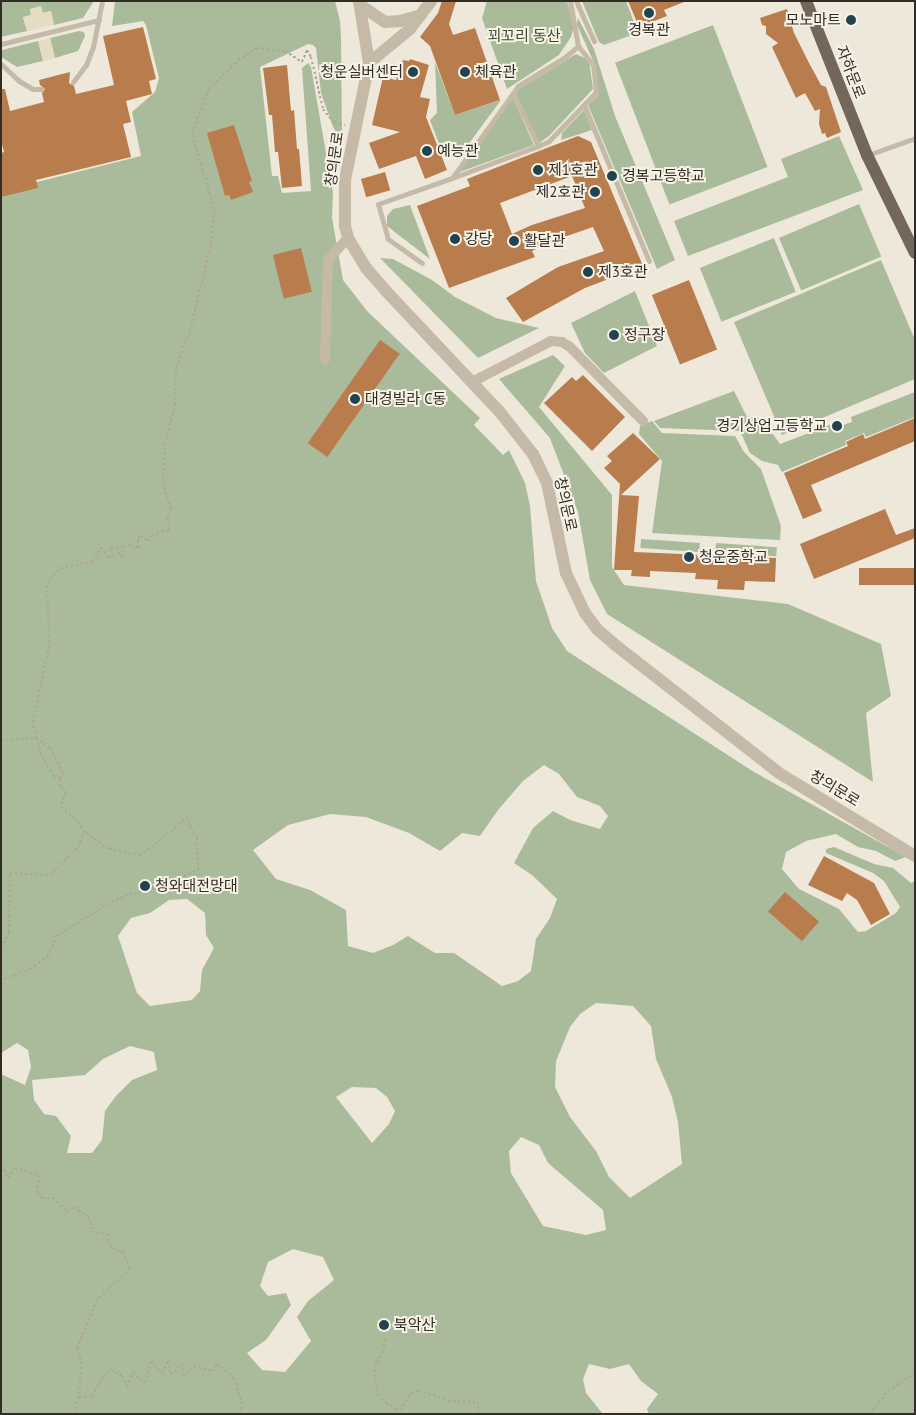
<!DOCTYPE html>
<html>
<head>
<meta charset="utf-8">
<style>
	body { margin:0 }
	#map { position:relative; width:916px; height:1415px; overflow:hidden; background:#eee8da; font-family:"PT Sans","Noto Sans KR",sans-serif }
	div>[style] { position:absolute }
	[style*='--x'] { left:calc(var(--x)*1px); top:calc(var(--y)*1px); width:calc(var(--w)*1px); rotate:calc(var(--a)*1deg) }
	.green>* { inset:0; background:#aabb9b; transform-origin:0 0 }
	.plaza>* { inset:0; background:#e5dcc2; transform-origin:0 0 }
	.building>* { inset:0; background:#b97c4d; transform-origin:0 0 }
	.path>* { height:2px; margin-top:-1px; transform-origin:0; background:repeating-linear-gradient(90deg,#b0a591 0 2.5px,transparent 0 5px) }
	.service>* { height:5px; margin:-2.5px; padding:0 2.5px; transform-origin:2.5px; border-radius:2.5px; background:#c5baa7 }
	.minor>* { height:10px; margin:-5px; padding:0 5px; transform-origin:5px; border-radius:5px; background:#c5baa7 }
	.tertiary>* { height:12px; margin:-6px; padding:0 6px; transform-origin:6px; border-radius:6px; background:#c5baa7 }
	.primary>* { height:12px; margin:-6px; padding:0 6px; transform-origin:6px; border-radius:6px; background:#726759 }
	.dots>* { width:14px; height:14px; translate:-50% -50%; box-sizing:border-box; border:2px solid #f6f2e5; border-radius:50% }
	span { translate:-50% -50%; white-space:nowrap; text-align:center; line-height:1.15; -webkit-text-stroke:4px #f6f2e5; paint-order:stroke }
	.poi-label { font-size:15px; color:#322c27 }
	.right { translate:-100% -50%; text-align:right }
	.left { translate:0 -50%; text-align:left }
	.park-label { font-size:15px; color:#3b4d2d }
	.street-label { font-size:15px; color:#322c27 }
	.frame { position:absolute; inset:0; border:2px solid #322c27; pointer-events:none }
</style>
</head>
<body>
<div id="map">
	<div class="green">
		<i style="clip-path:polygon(1px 1px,94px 1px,83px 18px,54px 25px,51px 11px,42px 13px,30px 9px,31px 15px,23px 17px,27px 31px,1px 37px)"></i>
		<i style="clip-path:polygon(evenodd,115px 1px,335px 1px,340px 21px,341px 37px,342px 140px,333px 127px,321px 93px,316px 48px,313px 45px,308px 44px,260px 67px,272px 176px,278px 176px,282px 193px,311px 191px,302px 68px,308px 63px,311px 67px,333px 193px,332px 218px,343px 280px,367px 311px,480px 418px,474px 425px,503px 455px,509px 450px,525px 483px,530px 506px,536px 581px,552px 628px,567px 651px,754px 772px,906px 857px,895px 861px,876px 851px,858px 847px,836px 834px,806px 841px,786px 852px,782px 869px,799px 889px,839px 909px,858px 932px,866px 931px,896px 913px,900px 907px,884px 881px,873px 873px,826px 853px,826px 849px,834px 847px,874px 864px,893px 868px,911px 883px,915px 881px,915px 1414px,649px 1414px,647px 1409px,658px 1394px,641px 1381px,629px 1364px,610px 1369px,589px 1364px,583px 1379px,586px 1393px,603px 1414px,1px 1414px,1px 1074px,25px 1085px,31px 1067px,28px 1050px,17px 1043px,1px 1053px,1px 191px,141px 156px,132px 112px,155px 92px,159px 78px,146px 25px,143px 21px,112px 26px,115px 1px,544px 765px,559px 774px,577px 797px,600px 806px,608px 816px,600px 829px,570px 820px,553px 811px,533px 828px,514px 863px,532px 875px,557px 899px,550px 918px,536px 939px,531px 971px,518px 981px,502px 986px,454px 953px,435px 953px,408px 936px,393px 945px,373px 953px,348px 946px,346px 910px,310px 890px,276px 879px,253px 850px,288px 825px,330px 814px,366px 817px,409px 833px,440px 851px,462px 833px,480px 836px,498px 810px,523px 781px,544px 765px,115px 1px,187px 899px,205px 913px,206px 935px,214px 948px,202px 970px,200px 991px,192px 1000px,150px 1006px,137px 993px,118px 936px,131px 918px,150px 913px,169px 900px,187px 899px,115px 1px,596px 1003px,633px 1006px,651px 1026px,656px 1059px,672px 1097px,678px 1122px,682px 1164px,630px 1198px,609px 1177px,596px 1151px,570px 1117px,555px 1087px,556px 1061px,570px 1027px,580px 1014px,596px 1003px,115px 1px,130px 1046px,154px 1052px,157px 1070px,132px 1080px,116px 1096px,105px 1111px,102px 1140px,92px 1153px,67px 1153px,71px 1136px,56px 1116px,44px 1114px,34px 1100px,32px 1080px,85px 1075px,103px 1059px,130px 1046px,115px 1px,352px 1087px,376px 1088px,387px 1097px,395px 1111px,389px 1124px,372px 1143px,336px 1097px,352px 1087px,115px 1px,521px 1137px,539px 1145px,548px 1163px,603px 1210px,606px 1230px,586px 1235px,543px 1226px,511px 1173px,509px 1151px,521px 1137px,115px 1px,293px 1249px,323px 1257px,334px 1280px,308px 1301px,297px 1317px,311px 1341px,285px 1372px,262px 1370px,247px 1353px,266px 1340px,291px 1305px,286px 1293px,268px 1296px,260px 1286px,268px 1262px,293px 1249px)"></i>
		<i style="clip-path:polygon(487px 1px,567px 1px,574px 26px,571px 37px,559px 55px,507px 89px,482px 18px)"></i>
		<i style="clip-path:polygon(582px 1px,626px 1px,637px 30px,635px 34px,604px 45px,599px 42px)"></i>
		<i style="clip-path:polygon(578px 18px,594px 49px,615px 116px,675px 260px,657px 269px,588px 105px,599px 94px,595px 65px,577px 25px)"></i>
		<i style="left:713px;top:25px;width:152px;height:105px;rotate:69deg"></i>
		<i style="clip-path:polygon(79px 31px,84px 32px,85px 36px,78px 51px,55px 58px,50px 38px)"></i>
		<i style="clip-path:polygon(38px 41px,43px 61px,17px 67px,1px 57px,2px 50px)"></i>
		<i style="clip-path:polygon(576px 54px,589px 60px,593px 89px,549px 136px,539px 143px,515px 93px,519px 89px)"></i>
		<i style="clip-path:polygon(435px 62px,455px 115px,501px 100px,459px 157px,444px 157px,430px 120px,437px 113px)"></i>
		<i style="clip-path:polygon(513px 98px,534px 145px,457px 173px)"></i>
		<i style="clip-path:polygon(584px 110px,592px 130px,561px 140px,562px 133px)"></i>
		<i style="clip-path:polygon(839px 136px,863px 190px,688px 256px,674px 221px,788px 177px,781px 159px)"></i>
		<i style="left:859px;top:204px;width:57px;height:87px;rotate:67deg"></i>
		<i style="clip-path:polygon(410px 205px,430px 259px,387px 226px,387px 216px,393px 209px)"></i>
		<i style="left:774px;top:238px;width:58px;height:80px;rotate:68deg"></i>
		<i style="clip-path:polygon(380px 258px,393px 259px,432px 280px,455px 297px,496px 318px,539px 328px,478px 358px)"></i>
		<i style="clip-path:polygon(881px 260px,915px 340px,915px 379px,782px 435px,734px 322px)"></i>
		<i style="clip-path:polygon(635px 291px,657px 346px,604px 373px,585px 353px,571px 323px)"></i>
		<i style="clip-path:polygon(553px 355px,565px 366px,539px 407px,612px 495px,612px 567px,624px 585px,788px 604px,881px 644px,891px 696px,866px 713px,873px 782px,607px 614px,590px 580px,578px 512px,550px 438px,499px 379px)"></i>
		<i style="clip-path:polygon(734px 391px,747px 417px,761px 418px,780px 444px,840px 421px,843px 425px,852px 422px,851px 417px,915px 392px,915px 417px,866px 437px,864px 433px,845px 441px,846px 445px,782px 472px,778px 465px,762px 461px,750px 453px,740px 431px,660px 428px,654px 421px)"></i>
		<i style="clip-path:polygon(652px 421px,662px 433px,735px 436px,744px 452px,761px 469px,781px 526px,780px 540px,652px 533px,662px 461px,639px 434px,640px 426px)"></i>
		<i style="left:641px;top:539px;width:59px;height:9px;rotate:4deg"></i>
		<i style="left:716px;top:543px;width:61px;height:9px;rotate:4deg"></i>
	</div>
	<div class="plaza">
		<i style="clip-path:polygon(41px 6px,43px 13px,51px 11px,54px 25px,27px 31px,23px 17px,31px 15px,30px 9px)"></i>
		<i style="left:50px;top:38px;width:21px;height:12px;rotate:76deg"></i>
	</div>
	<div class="building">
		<i style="clip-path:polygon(442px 1px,456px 1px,449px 24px,453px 35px,475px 28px,500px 100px,455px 115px,430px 46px,420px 37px,438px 13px)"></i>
		<i style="clip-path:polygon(628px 1px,684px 1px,684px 2px,664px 10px,667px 16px,639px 27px)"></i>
		<i style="clip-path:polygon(787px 9px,794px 33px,809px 63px,821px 85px,826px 87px,841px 132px,827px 138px,825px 133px,822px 134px,819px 124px,820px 109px,815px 111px,805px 93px,796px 98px,772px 47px,778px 43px,766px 34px,766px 26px,762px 25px,760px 18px)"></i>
		<i style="clip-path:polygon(143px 27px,156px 79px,149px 81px,152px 94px,126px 101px,131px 122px,123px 124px,131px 157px,36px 180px,38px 188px,1px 197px,1px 153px,4px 152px,1px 140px,1px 89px,5px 89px,10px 111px,44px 102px,42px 93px,45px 89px,40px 85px,39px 80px,70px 72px,69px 83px,74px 86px,76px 94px,114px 85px,103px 36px)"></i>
		<i style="clip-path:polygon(410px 59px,429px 65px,420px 97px,430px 99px,426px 117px,447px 170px,425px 179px,416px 156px,379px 169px,369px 143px,400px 132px,372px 125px,383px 77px,396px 80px,403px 60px,409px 61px)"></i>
		<i style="clip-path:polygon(287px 65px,291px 111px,294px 110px,297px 149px,299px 149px,302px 186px,282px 188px,278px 152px,275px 152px,272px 115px,269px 115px,263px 68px)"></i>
		<i style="clip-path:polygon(234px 125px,252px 181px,249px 182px,253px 192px,231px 200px,229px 195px,225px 196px,207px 133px)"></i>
		<i style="clip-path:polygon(evenodd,578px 136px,591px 142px,643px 266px,585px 288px,523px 322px,506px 298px,558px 267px,604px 251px,593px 227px,538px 246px,538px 248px,532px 251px,535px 257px,449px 288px,417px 206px,470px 186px,467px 179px,578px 136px,572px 176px,585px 208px,532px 225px,512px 234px,500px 203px,572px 176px)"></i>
		<i style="left:385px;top:172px;width:19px;height:25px;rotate:74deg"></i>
		<i style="left:301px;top:248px;width:45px;height:29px;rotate:76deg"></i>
		<i style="left:689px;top:280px;width:75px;height:40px;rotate:68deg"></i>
		<i style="left:380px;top:340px;width:24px;height:126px;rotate:35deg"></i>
		<i style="clip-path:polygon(583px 375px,625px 417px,592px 451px,544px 403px,572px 377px,576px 381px)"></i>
		<i style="clip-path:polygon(915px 418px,915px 441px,811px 485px,822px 511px,803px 519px,784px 473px,848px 446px,846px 442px,863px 434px,865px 439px)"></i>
		<i style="clip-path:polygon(633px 433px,660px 459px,621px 495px,639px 496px,634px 552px,776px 558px,775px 582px,745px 581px,744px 590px,717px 589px,718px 580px,695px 579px,696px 573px,650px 571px,650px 577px,631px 576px,632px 570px,614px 570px,620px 484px,604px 468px,612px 461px,607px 456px)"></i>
		<i style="clip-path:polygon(885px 509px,896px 535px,915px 528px,915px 538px,814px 579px,800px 544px)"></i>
		<i style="left:915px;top:568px;width:17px;height:56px;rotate:90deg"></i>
		<i style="clip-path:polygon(824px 856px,874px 883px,890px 914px,871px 925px,857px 900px,847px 893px,842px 901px,808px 885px)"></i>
		<i style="left:785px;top:892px;width:45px;height:26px;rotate:41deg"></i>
	</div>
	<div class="path">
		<i style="--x:1;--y:740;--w:35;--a:-3"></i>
		<i style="--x:36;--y:738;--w:16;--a:-101"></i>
		<i style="--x:33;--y:722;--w:77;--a:-78"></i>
		<i style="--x:49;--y:647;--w:64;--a:-91.8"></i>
		<i style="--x:47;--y:583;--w:21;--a:-47"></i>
		<i style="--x:61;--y:568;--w:33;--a:-11"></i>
		<i style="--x:93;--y:562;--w:17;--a:-62"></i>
		<i style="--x:101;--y:547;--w:14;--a:54"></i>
		<i style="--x:109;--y:558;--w:4;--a:-34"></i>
		<i style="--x:112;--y:556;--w:9;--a:-96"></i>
		<i style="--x:111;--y:547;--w:5;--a:11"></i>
		<i style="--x:116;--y:548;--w:11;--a:56"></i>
		<i style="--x:122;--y:557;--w:11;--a:-85"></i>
		<i style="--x:123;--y:546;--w:7;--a:-8"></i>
		<i style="--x:130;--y:545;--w:9;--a:21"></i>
		<i style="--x:138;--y:548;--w:9;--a:-90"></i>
		<i style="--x:138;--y:539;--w:4;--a:-56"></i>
		<i style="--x:140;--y:536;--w:9;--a:32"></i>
		<i style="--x:148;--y:541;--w:7;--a:-56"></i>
		<i style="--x:152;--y:535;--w:18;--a:-16"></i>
		<i style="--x:169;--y:530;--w:10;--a:-101"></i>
		<i style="--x:167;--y:520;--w:12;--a:-70"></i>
		<i style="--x:171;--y:509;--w:25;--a:-108"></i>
		<i style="--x:163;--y:485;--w:40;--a:-87.1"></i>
		<i style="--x:165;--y:445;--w:41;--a:-76"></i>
		<i style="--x:175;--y:405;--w:38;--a:-88"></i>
		<i style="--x:176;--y:367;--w:39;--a:-69"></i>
		<i style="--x:190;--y:331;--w:90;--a:-76.6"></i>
		<i style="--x:211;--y:243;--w:34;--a:-85"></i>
		<i style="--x:214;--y:209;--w:79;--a:-106.1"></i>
		<i style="--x:192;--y:133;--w:47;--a:-68.9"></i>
		<i style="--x:209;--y:89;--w:41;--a:-45"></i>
		<i style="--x:238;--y:60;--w:22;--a:-32"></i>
		<i style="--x:257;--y:48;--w:28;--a:6"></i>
		<i style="--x:285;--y:51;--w:20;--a:33"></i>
		<i style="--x:302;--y:62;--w:13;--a:-67"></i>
		<i style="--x:307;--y:50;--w:8;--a:60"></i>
		<i style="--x:311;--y:57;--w:53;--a:77"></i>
		<i style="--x:323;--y:109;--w:18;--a:52"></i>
		<i style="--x:334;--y:123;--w:11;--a:10"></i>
		<i style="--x:1;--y:948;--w:18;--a:-63"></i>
		<i style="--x:9;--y:932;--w:59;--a:-89"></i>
		<i style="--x:10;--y:873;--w:40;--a:2.9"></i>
		<i style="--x:50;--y:875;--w:40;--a:-45"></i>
		<i style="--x:78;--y:847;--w:17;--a:-65"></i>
		<i style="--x:85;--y:832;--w:17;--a:-126"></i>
		<i style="--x:75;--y:818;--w:15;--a:-143"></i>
		<i style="--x:63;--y:809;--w:5;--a:-112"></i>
		<i style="--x:61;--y:804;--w:12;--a:-66"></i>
		<i style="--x:66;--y:793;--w:9;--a:-131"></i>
		<i style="--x:60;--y:786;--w:7;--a:-90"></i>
		<i style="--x:60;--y:779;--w:7;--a:-63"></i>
		<i style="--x:63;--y:773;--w:28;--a:-117"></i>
		<i style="--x:50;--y:748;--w:17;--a:-144"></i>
		<i style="--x:36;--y:738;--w:20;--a:72"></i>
		<i style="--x:42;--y:757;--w:23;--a:59"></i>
		<i style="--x:54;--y:777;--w:6;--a:18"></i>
		<i style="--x:1;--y:984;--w:6;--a:-51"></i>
		<i style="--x:5;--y:979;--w:27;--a:-22"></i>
		<i style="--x:30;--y:969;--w:22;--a:-36"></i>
		<i style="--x:48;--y:956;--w:22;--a:-68"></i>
		<i style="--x:56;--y:936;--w:66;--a:-31.3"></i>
		<i style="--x:112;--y:902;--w:19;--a:-25"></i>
		<i style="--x:129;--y:894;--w:18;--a:-9"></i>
		<i style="--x:147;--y:891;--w:55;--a:-22.4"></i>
		<i style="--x:198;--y:870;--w:33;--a:-92"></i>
		<i style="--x:197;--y:837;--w:12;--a:-125"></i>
		<i style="--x:190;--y:827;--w:10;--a:-101"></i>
		<i style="--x:188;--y:817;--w:60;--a:141"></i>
		<i style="--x:141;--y:855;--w:33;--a:-169"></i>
		<i style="--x:109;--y:849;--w:29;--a:-145"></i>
		<i style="--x:1;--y:1165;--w:15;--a:62"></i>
		<i style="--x:8;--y:1178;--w:12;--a:-55"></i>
		<i style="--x:15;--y:1168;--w:25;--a:16"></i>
		<i style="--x:39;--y:1175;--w:17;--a:97"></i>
		<i style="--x:37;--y:1192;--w:8;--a:50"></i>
		<i style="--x:42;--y:1198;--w:11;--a:0"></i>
		<i style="--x:53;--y:1198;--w:18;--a:45"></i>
		<i style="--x:66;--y:1211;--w:9;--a:-27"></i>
		<i style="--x:74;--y:1207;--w:18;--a:34"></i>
		<i style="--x:89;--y:1217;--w:15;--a:79"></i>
		<i style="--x:92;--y:1232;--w:17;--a:7"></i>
		<i style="--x:109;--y:1234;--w:7;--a:98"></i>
		<i style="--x:108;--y:1241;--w:8;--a:60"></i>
		<i style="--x:112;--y:1248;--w:12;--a:20"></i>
		<i style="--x:123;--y:1252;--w:18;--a:68"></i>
		<i style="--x:130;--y:1269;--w:45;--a:136.8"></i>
		<i style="--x:97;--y:1300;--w:52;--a:112.6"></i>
		<i style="--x:77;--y:1348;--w:15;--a:74"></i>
		<i style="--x:81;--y:1362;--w:35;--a:93"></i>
		<i style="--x:79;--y:1397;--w:6;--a:121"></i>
		<i style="--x:76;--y:1402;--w:12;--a:81"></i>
		<i style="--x:385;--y:1339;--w:12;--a:99"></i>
		<i style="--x:383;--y:1351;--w:20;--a:117"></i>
		<i style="--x:374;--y:1369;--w:25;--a:81"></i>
		<i style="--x:378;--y:1394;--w:12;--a:48"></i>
		<i style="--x:386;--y:1403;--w:15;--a:32"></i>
		<i style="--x:79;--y:1397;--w:13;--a:-4"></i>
		<i style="--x:92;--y:1396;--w:23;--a:-61"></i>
		<i style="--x:103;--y:1376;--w:10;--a:-37"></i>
		<i style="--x:111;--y:1370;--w:13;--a:27"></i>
		<i style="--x:123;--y:1376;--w:12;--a:70"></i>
		<i style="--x:127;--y:1387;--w:16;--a:-68"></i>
		<i style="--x:133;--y:1372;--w:16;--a:43"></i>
		<i style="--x:145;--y:1383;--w:23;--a:-75"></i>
		<i style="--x:151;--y:1361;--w:16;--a:47"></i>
		<i style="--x:162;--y:1373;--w:13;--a:-63"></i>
		<i style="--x:168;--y:1361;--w:14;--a:78"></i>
		<i style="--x:171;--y:1375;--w:16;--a:-47"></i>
		<i style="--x:182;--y:1363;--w:13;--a:86"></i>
		<i style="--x:183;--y:1376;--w:15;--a:-42"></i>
		<i style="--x:194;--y:1366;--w:19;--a:16"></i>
		<i style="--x:212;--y:1371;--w:9;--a:-54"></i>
		<i style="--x:217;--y:1364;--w:22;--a:39"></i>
		<i style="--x:234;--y:1378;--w:25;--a:72"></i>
		<i style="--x:242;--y:1402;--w:12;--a:99"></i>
		<i style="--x:397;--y:1414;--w:24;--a:-55"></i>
		<i style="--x:411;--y:1394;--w:9;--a:-27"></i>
		<i style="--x:419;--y:1390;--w:31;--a:21"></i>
		<i style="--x:448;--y:1401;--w:30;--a:2"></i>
		<i style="--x:478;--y:1402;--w:12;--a:85"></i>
		<i style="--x:869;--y:1414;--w:30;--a:-50"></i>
		<i style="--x:888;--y:1391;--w:32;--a:-34"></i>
		<i style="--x:913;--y:1414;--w:3;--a:-45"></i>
	</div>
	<div class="service">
		<i style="--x:576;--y:1;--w:44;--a:65.8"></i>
		<i style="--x:1;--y:44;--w:101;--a:-13.8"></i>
		<i style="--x:1;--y:64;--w:25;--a:43"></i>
		<i style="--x:19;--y:81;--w:16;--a:30"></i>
		<i style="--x:33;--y:89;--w:8;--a:0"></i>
		<i style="--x:73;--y:82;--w:21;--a:-53"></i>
		<i style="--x:86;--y:65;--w:19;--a:-69"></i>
		<i style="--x:93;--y:47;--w:47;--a:-78.9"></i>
		<i style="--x:513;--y:93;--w:59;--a:64.7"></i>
		<i style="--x:538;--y:146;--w:12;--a:-24"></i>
		<i style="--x:549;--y:141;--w:68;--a:-46.2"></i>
		<i style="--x:596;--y:92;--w:27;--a:-96"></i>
		<i style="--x:593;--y:65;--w:24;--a:-128"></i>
		<i style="--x:578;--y:46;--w:46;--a:-100.1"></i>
		<i style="--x:584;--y:105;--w:169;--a:67.4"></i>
		<i style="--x:868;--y:155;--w:50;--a:-19.9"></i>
		<i style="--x:452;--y:178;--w:92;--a:-20.4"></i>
		<i style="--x:422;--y:263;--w:42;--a:-144.8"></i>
		<i style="--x:388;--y:239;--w:36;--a:-106"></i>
		<i style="--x:378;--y:204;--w:78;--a:-19.4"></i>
		<i style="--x:452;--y:178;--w:113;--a:-54.3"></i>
		<i style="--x:518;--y:86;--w:55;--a:-31.7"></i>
		<i style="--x:565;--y:57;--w:17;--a:-40"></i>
	</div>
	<div class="minor">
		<i style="--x:325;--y:359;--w:99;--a:-88.3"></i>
		<i style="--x:328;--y:260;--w:30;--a:-48"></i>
		<i style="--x:472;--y:382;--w:89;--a:-27.4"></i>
		<i style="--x:551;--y:341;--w:11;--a:5"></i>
		<i style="--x:562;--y:342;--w:9;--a:32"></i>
		<i style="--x:570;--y:347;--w:104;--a:45.4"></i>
	</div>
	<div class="tertiary">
		<i style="--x:359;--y:1;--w:63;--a:80.8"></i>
		<i style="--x:369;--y:63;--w:119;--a:101.6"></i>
		<i style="--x:345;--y:180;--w:46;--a:90"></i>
		<i style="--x:345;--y:226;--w:12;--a:76"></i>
		<i style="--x:348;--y:238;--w:35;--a:59"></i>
		<i style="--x:366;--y:268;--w:29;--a:49"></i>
		<i style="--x:385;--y:290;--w:166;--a:46.7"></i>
		<i style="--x:499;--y:411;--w:55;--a:51.7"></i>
		<i style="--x:533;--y:454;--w:32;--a:64"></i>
		<i style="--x:547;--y:483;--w:92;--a:78.1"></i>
		<i style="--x:566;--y:573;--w:44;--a:64.6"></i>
		<i style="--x:585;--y:613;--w:21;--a:53"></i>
		<i style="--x:598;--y:630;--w:21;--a:41"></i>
		<i style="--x:614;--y:644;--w:209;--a:38"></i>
		<i style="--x:779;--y:773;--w:159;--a:31.4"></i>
		<i style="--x:360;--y:5;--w:30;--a:34"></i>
		<i style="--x:385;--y:22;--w:15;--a:-4"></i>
		<i style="--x:400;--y:21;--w:22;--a:-16"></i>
		<i style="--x:369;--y:63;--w:53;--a:-39.7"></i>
		<i style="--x:410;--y:29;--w:35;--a:-53"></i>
	</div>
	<div class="primary">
		<i style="--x:806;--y:1;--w:166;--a:68.4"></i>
		<i style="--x:867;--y:155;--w:109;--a:63.9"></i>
	</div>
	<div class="dots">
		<i style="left:649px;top:13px;background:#21434f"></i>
		<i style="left:851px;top:20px;background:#21434f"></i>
		<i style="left:413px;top:72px;background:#21434f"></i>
		<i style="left:465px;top:72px;background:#21434f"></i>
		<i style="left:427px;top:151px;background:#21434f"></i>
		<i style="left:538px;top:170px;background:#21434f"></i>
		<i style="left:612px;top:176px;background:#21434f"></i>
		<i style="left:595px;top:192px;background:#21434f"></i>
		<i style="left:455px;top:239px;background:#21434f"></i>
		<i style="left:514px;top:241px;background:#21434f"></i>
		<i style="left:588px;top:272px;background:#21434f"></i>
		<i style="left:614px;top:335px;background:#21434f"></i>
		<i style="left:355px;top:399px;background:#21434f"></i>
		<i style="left:837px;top:426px;background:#21434f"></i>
		<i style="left:689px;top:557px;background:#21434f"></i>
		<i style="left:145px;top:886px;background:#21434f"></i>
		<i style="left:384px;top:1325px;background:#21434f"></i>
	</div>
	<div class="poi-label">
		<span class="right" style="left:841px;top:20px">모노마트</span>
		<span style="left:649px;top:30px">경복관</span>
		<span class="right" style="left:403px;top:72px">청운실버센터</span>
		<span class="left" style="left:475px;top:72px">체육관</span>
		<span class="left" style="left:437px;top:151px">예능관</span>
		<span class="left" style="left:548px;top:170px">제1호관</span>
		<span class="left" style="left:622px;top:176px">경복고등학교</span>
		<span class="right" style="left:585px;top:192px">제2호관</span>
		<span class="left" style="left:465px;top:239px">강당</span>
		<span class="left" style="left:524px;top:241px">활달관</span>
		<span class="left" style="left:598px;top:272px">제3호관</span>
		<span class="left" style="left:624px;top:335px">정구장</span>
		<span class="left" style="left:365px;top:399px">대경빌라 C동</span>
		<span class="right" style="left:827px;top:426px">경기상업고등학교</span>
		<span class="left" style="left:699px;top:557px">청운중학교</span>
		<span class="left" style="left:155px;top:886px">청와대전망대</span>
		<span class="left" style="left:394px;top:1325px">북악산</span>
	</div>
	<div class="park-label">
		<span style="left:524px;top:36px">꾀꼬리 동산</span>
	</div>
	<div class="street-label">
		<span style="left:851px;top:72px;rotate:69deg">자하문로</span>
		<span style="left:334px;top:159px;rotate:-82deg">창의문로</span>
		<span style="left:566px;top:504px;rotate:77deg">창의문로</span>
		<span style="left:835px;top:788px;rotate:31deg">창의문로</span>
	</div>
	<div class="frame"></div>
</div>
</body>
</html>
